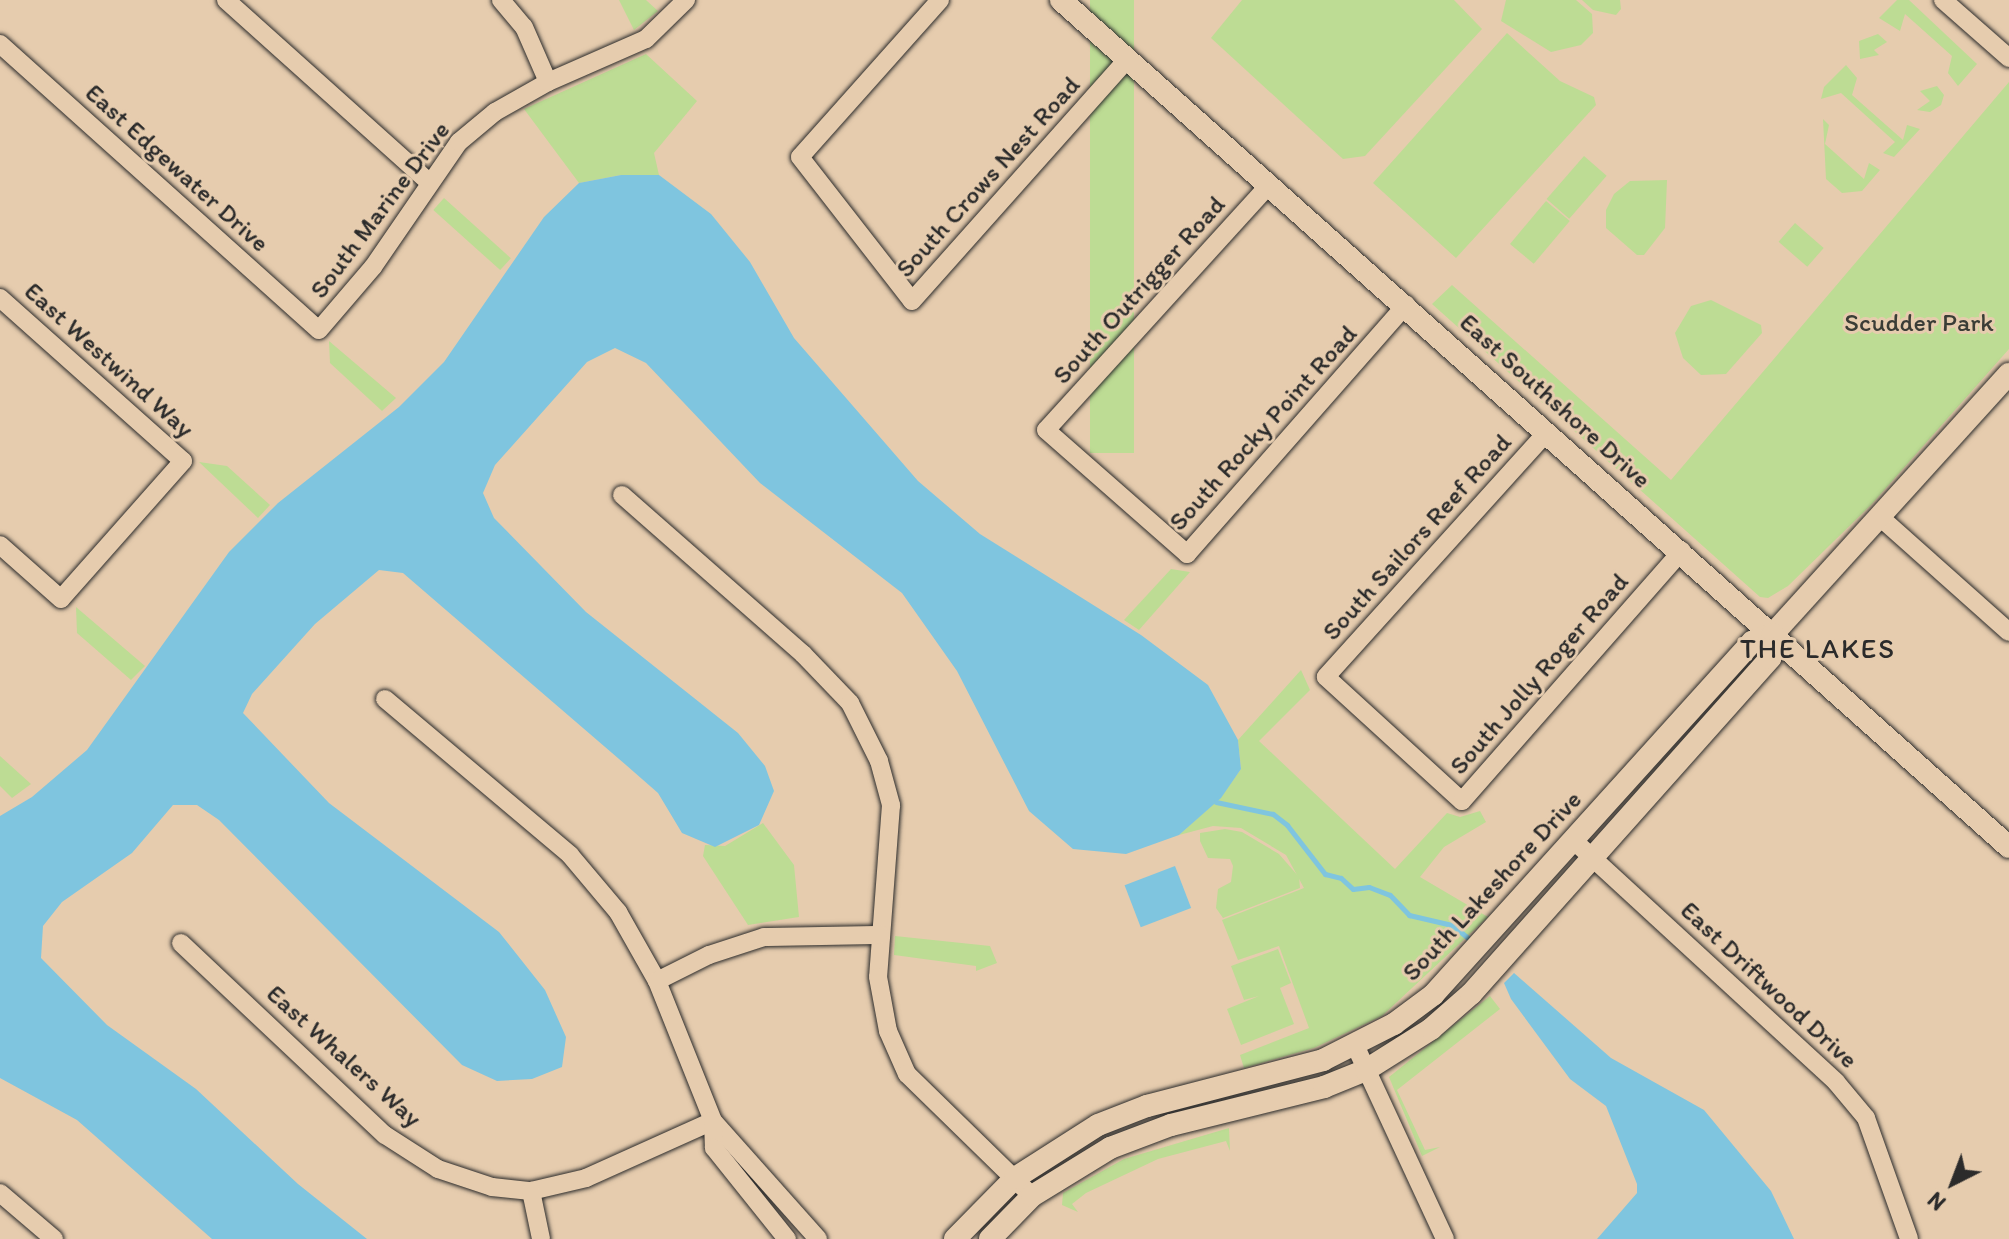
<!DOCTYPE html>
<html>
<head>
<meta charset="utf-8">
<style>
	body { margin:0 }
	#map { position:relative; width:2009px; height:1239px; overflow:hidden; background:#e6ccae; font-family:Itim,sans-serif }
	div>[style] { position:absolute }
	[style*='--x'] { left:calc(var(--x)*1px); top:calc(var(--y)*1px); width:calc(var(--w)*1px); rotate:calc(var(--a)*1deg) }
	.green>* { inset:0; background:#bddc94; transform-origin:0 0 }
	.water>* { inset:0; background:#7fc5df; transform-origin:0 0 }
	.stream>* { height:5px; margin:-2.5px; padding:0 2.5px; transform-origin:2.5px; border-radius:2.5px; background:#7fc5df }
	.roads { filter:drop-shadow(0 0 2px #2b2b2b) drop-shadow(0 0 2px #2b2b2b) }
	.minor>* { height:18px; margin:-9px; padding:0 9px; transform-origin:9px; border-radius:9px; background:#e6ccae }
	.tertiary>* { height:22px; margin:-11px; padding:0 11px; transform-origin:11px; border-radius:11px; background:#e6ccae }
	span { translate:-50% -50%; white-space:nowrap; text-align:center; line-height:1.15; -webkit-text-stroke:6px #e6ccae; paint-order:stroke }
	.street-label { font-size:26px; color:#2b2b2b }
	.park-label { font-size:26px; color:#3a3d36 }
	.neighbourhood-label { font-size:28px; color:#2b2b2b; letter-spacing:2px }
	.north { position:absolute; left:1913px; top:1143px; width:80px; height:80px; -webkit-text-stroke:6px #e6ccae; paint-order:stroke; rotate:222deg; font-size:22px; font-weight:700; line-height:32px; text-align:center; color:#2b2b2b }
	.north::after { content:''; display:block; margin:auto; width:28px; height:36px; background:#2b2b2b; clip-path:polygon(50% 0,100% 100%,50% 72%,0 100%) }
</style>
</head>
<body>
<div id="map">
	<div class="green">
		<i style="clip-path:polygon(619px 0,646px 0,658px 11px,634px 30px)"></i>
		<i style="left:1090px;top:0;width:44px;height:453px"></i>
		<i style="clip-path:polygon(1242px 0,1454px 0,1482px 29px,1365px 156px,1343px 159px,1211px 38px)"></i>
		<i style="clip-path:polygon(1506px 0,1576px 0,1592px 14px,1593px 33px,1581px 45px,1551px 52px,1501px 21px)"></i>
		<i style="clip-path:polygon(1582px 0,1620px 0,1621px 9px,1616px 15px,1593px 10px)"></i>
		<i style="clip-path:polygon(1897px 0,1909px 0,1977px 64px,1958px 86px,1948px 73px,1952px 56px,1905px 14px,1900px 31px,1879px 18px)"></i>
		<i style="clip-path:polygon(1507px 33px,1560px 81px,1594px 97px,1596px 105px,1456px 258px,1373px 183px)"></i>
		<i style="clip-path:polygon(1878px 34px,1887px 42px,1874px 50px,1879px 55px,1860px 59px,1859px 41px)"></i>
		<i style="clip-path:polygon(646px 54px,697px 101px,654px 153px,659px 175px,621px 175px,579px 183px,524px 109px)"></i>
		<i style="clip-path:polygon(1846px 65px,1857px 78px,1852px 95px,1903px 140px,1907px 125px,1920px 129px,1894px 157px,1883px 153px,1895px 142px,1841px 93px,1821px 99px,1824px 87px)"></i>
		<i style="clip-path:polygon(2009px 82px,2009px 349px,1871px 505px,1788px 586px,1768px 598px,1760px 597px,1432px 304px,1452px 285px,1671px 480px)"></i>
		<i style="clip-path:polygon(1937px 86px,1944px 95px,1941px 105px,1930px 112px,1917px 110px,1930px 101px,1920px 91px)"></i>
		<i style="clip-path:polygon(1823px 119px,1829px 125px,1825px 144px,1864px 179px,1869px 163px,1880px 170px,1862px 191px,1842px 193px,1826px 179px)"></i>
		<i style="left:1584px;top:156px;width:30px;height:57px;rotate:41deg"></i>
		<i style="clip-path:polygon(1667px 180px,1665px 228px,1644px 255px,1637px 255px,1606px 228px,1606px 210px,1614px 194px,1630px 181px)"></i>
		<i style="left:444px;top:198px;width:90px;height:16px;rotate:42deg"></i>
		<i style="left:1546px;top:201px;width:31px;height:56px;rotate:40deg"></i>
		<i style="left:1795px;top:223px;width:38px;height:25px;rotate:41deg"></i>
		<i style="clip-path:polygon(1711px 300px,1761px 325px,1762px 333px,1726px 374px,1701px 375px,1683px 358px,1675px 333px,1691px 306px)"></i>
		<i style="clip-path:polygon(329px 341px,396px 398px,382px 411px,330px 363px)"></i>
		<i style="clip-path:polygon(199px 462px,227px 466px,270px 505px,258px 518px)"></i>
		<i style="clip-path:polygon(1171px 569px,1190px 572px,1139px 630px,1124px 620px)"></i>
		<i style="clip-path:polygon(76px 607px,145px 666px,131px 680px,77px 633px)"></i>
		<i style="clip-path:polygon(1301px 670px,1310px 690px,1259px 741px,1395px 869px,1447px 813px,1460px 817px,1480px 811px,1486px 822px,1444px 847px,1420px 877px,1488px 917px,1382px 1016px,1314px 1048px,1244px 1068px,1240px 1055px,1309px 1028px,1279px 946px,1238px 960px,1222px 920px,1304px 888px,1286px 855px,1241px 828px,1213px 826px,1179px 835px,1221px 797px,1241px 769px,1238px 740px)"></i>
		<i style="clip-path:polygon(0 756px,31px 784px,12px 798px,0 786px)"></i>
		<i style="clip-path:polygon(763px 823px,794px 865px,799px 917px,748px 925px,703px 856px,705px 845px,725px 846px)"></i>
		<i style="clip-path:polygon(1225px 829px,1242px 832px,1279px 854px,1299px 877px,1300px 888px,1223px 918px,1216px 908px,1218px 889px,1231px 882px,1233px 866px,1230px 859px,1208px 858px,1200px 841px,1200px 833px)"></i>
		<i style="clip-path:polygon(895px 936px,990px 946px,997px 963px,976px 971px,976px 966px,894px 955px)"></i>
		<i style="clip-path:polygon(1278px 949px,1291px 983px,1280px 988px,1294px 1024px,1241px 1045px,1227px 1009px,1259px 996px,1244px 1000px,1231px 966px)"></i>
		<i style="clip-path:polygon(1490px 996px,1500px 1009px,1397px 1090px,1425px 1150px,1440px 1147px,1422px 1156px,1389px 1077px)"></i>
		<i style="clip-path:polygon(1229px 1128px,1230px 1151px,1226px 1141px,1158px 1159px,1086px 1193px,1072px 1204px,1078px 1212px,1062px 1205px,1063px 1193px,1124px 1159px)"></i>
	</div>
	<div class="water">
		<i style="clip-path:polygon(621px 175px,659px 175px,711px 214px,750px 262px,794px 338px,918px 481px,980px 534px,1141px 635px,1208px 685px,1238px 740px,1241px 769px,1221px 798px,1179px 835px,1126px 854px,1073px 849px,1029px 811px,957px 671px,902px 593px,760px 483px,646px 363px,615px 348px,587px 362px,495px 465px,483px 493px,494px 518px,586px 612px,738px 733px,765px 766px,774px 791px,759px 825px,715px 847px,682px 833px,658px 793px,626px 765px,403px 573px,379px 570px,315px 624px,252px 694px,243px 713px,329px 803px,499px 932px,545px 990px,566px 1037px,562px 1067px,532px 1079px,497px 1081px,462px 1065px,219px 820px,197px 805px,173px 805px,132px 853px,62px 902px,43px 926px,41px 958px,107px 1025px,196px 1089px,298px 1184px,367px 1239px,212px 1239px,77px 1120px,0 1078px,0 816px,32px 797px,87px 750px,229px 552px,278px 503px,399px 407px,444px 362px,544px 217px,579px 183px)"></i>
		<i style="left:1175px;top:866px;width:45px;height:54px;rotate:69deg"></i>
		<i style="clip-path:polygon(1514px 973px,1611px 1058px,1704px 1110px,1771px 1191px,1794px 1239px,1597px 1239px,1637px 1193px,1637px 1184px,1606px 1106px,1570px 1079px,1511px 999px,1504px 983px)"></i>
	</div>
	<div class="stream">
		<i style="--x:1216;--y:802;--w:58;--a:11.9"></i>
		<i style="--x:1273;--y:814;--w:18;--a:38"></i>
		<i style="--x:1287;--y:825;--w:62;--a:52.2"></i>
		<i style="--x:1325;--y:874;--w:16;--a:14"></i>
		<i style="--x:1341;--y:878;--w:16;--a:43"></i>
		<i style="--x:1353;--y:889;--w:16;--a:-7"></i>
		<i style="--x:1369;--y:887;--w:22;--a:21"></i>
		<i style="--x:1390;--y:895;--w:28;--a:46"></i>
		<i style="--x:1409;--y:915;--w:44;--a:13.1"></i>
		<i style="--x:1452;--y:925;--w:21;--a:39"></i>
	</div>
	<div class="roads">
		<div class="minor">
			<i style="--x:226;--y:0;--w:274;--a:41.9"></i>
			<i style="--x:501;--y:0;--w:35;--a:50"></i>
			<i style="--x:524;--y:27;--w:60;--a:66.4"></i>
			<i style="--x:940;--y:0;--w:210;--a:131.7"></i>
			<i style="--x:800;--y:157;--w:182;--a:52.1"></i>
			<i style="--x:912;--y:301;--w:323;--a:-48.3"></i>
			<i style="--x:1943;--y:0;--w:88;--a:41.3"></i>
			<i style="--x:0;--y:44;--w:428;--a:41.9"></i>
			<i style="--x:319;--y:330;--w:83;--a:-49.4"></i>
			<i style="--x:373;--y:267;--w:152;--a:-55.5"></i>
			<i style="--x:459;--y:142;--w:47;--a:-39.8"></i>
			<i style="--x:495;--y:112;--w:61;--a:-29.5"></i>
			<i style="--x:548;--y:82;--w:107;--a:-23.7"></i>
			<i style="--x:646;--y:39;--w:56;--a:-44.3"></i>
			<i style="--x:1269;--y:185;--w:331;--a:132.3"></i>
			<i style="--x:1046;--y:430;--w:188;--a:41.3"></i>
			<i style="--x:1187;--y:554;--w:332;--a:-48.7"></i>
			<i style="--x:0;--y:298;--w:245;--a:41.7"></i>
			<i style="--x:183;--y:461;--w:184;--a:131.5"></i>
			<i style="--x:61;--y:599;--w:81;--a:-138.5"></i>
			<i style="--x:1547;--y:432;--w:330;--a:132.1"></i>
			<i style="--x:1326;--y:677;--w:184;--a:42.4"></i>
			<i style="--x:1462;--y:801;--w:333;--a:-48.7"></i>
			<i style="--x:622;--y:495;--w:241;--a:41.3"></i>
			<i style="--x:803;--y:654;--w:68;--a:46.2"></i>
			<i style="--x:850;--y:703;--w:65;--a:63.4"></i>
			<i style="--x:879;--y:761;--w:46;--a:74.7"></i>
			<i style="--x:891;--y:805;--w:172;--a:94.3"></i>
			<i style="--x:878;--y:977;--w:55;--a:79.5"></i>
			<i style="--x:888;--y:1031;--w:47;--a:66.2"></i>
			<i style="--x:907;--y:1074;--w:175;--a:44.3"></i>
			<i style="--x:1881;--y:518;--w:171;--a:41.7"></i>
			<i style="--x:385;--y:699;--w:242;--a:40.1"></i>
			<i style="--x:570;--y:855;--w:75;--a:49.9"></i>
			<i style="--x:618;--y:912;--w:79;--a:60.5"></i>
			<i style="--x:657;--y:981;--w:151;--a:68.2"></i>
			<i style="--x:713;--y:1121;--w:158;--a:48.3"></i>
			<i style="--x:1573;--y:840;--w:357;--a:42.6"></i>
			<i style="--x:1836;--y:1082;--w:47;--a:50.2"></i>
			<i style="--x:1866;--y:1118;--w:128;--a:70.4"></i>
			<i style="--x:181;--y:943;--w:280;--a:43.3"></i>
			<i style="--x:385;--y:1135;--w:63;--a:32.7"></i>
			<i style="--x:438;--y:1169;--w:57;--a:18.4"></i>
			<i style="--x:492;--y:1187;--w:39;--a:6"></i>
			<i style="--x:531;--y:1191;--w:57;--a:-13.3"></i>
			<i style="--x:586;--y:1178;--w:139;--a:-24.2"></i>
			<i style="--x:657;--y:981;--w:58;--a:-26.6"></i>
			<i style="--x:709;--y:955;--w:58;--a:-18.1"></i>
			<i style="--x:764;--y:937;--w:116;--a:-1"></i>
			<i style="--x:1355;--y:1045;--w:214;--a:65.1"></i>
			<i style="--x:713;--y:1121;--w:27;--a:88"></i>
			<i style="--x:714;--y:1148;--w:117;--a:51.3"></i>
			<i style="--x:531;--y:1191;--w:49;--a:78.2"></i>
			<i style="--x:0;--y:1193;--w:71;--a:40.4"></i>
		</div>
		<div class="tertiary">
			<i style="--x:1061;--y:0;--w:1271;--a:41.78"></i>
			<i style="--x:955;--y:1239;--w:86;--a:-45.5"></i>
			<i style="--x:1015;--y:1178;--w:98;--a:-32.6"></i>
			<i style="--x:1098;--y:1125;--w:53;--a:-21.2"></i>
			<i style="--x:1147;--y:1106;--w:182;--a:-14.6"></i>
			<i style="--x:1323;--y:1060;--w:80;--a:-26.9"></i>
			<i style="--x:1394;--y:1024;--w:49;--a:-36.6"></i>
			<i style="--x:1433;--y:995;--w:476;--a:-47.9"></i>
			<i style="--x:1752;--y:642;--w:22;--a:-21"></i>
			<i style="--x:1773;--y:634;--w:351;--a:-47.8"></i>
			<i style="--x:990;--y:1239;--w:60;--a:-45.7"></i>
			<i style="--x:1032;--y:1196;--w:92;--a:-31.6"></i>
			<i style="--x:1110;--y:1148;--w:65;--a:-20.7"></i>
			<i style="--x:1171;--y:1125;--w:158;--a:-13.9"></i>
			<i style="--x:1324;--y:1087;--w:45;--a:-22"></i>
			<i style="--x:1366;--y:1070;--w:77;--a:-32.2"></i>
			<i style="--x:1431;--y:1029;--w:53;--a:-41.2"></i>
			<i style="--x:1471;--y:994;--w:450;--a:-48.3"></i>
			<i style="--x:1770;--y:658;--w:24;--a:-83"></i>
		</div>
	</div>
	<div class="street-label">
		<span style="left:177px;top:168px;rotate:42deg">East Edgewater Drive</span>
		<span style="left:988px;top:177px;rotate:-48deg">South Crows Nest Road</span>
		<span style="left:380px;top:210px;rotate:-53deg">South Marine Drive</span>
		<span style="left:1139px;top:290px;rotate:-48deg">South Outrigger Road</span>
		<span style="left:109px;top:360px;rotate:42deg">East Westwind Way</span>
		<span style="left:1555px;top:401px;rotate:42deg">East Southshore Drive</span>
		<span style="left:1263px;top:428px;rotate:-48deg">South Rocky Point Road</span>
		<span style="left:1417px;top:537px;rotate:-48deg">South Sailors Reef Road</span>
		<span style="left:1539px;top:674px;rotate:-49deg">South Jolly Roger Road</span>
		<span style="left:1492px;top:886px;rotate:-47deg">South Lakeshore Drive</span>
		<span style="left:1769px;top:985px;rotate:43deg">East Driftwood Drive</span>
		<span style="left:344px;top:1056px;rotate:42deg">East Whalers Way</span>
	</div>
	<div class="park-label">
		<span style="left:1919px;top:323px">Scudder Park</span>
	</div>
	<div class="neighbourhood-label">
		<span style="left:1818px;top:648px">THE LAKES</span>
	</div>
	<div class="north">N</div>
</div>
</body>
</html>
